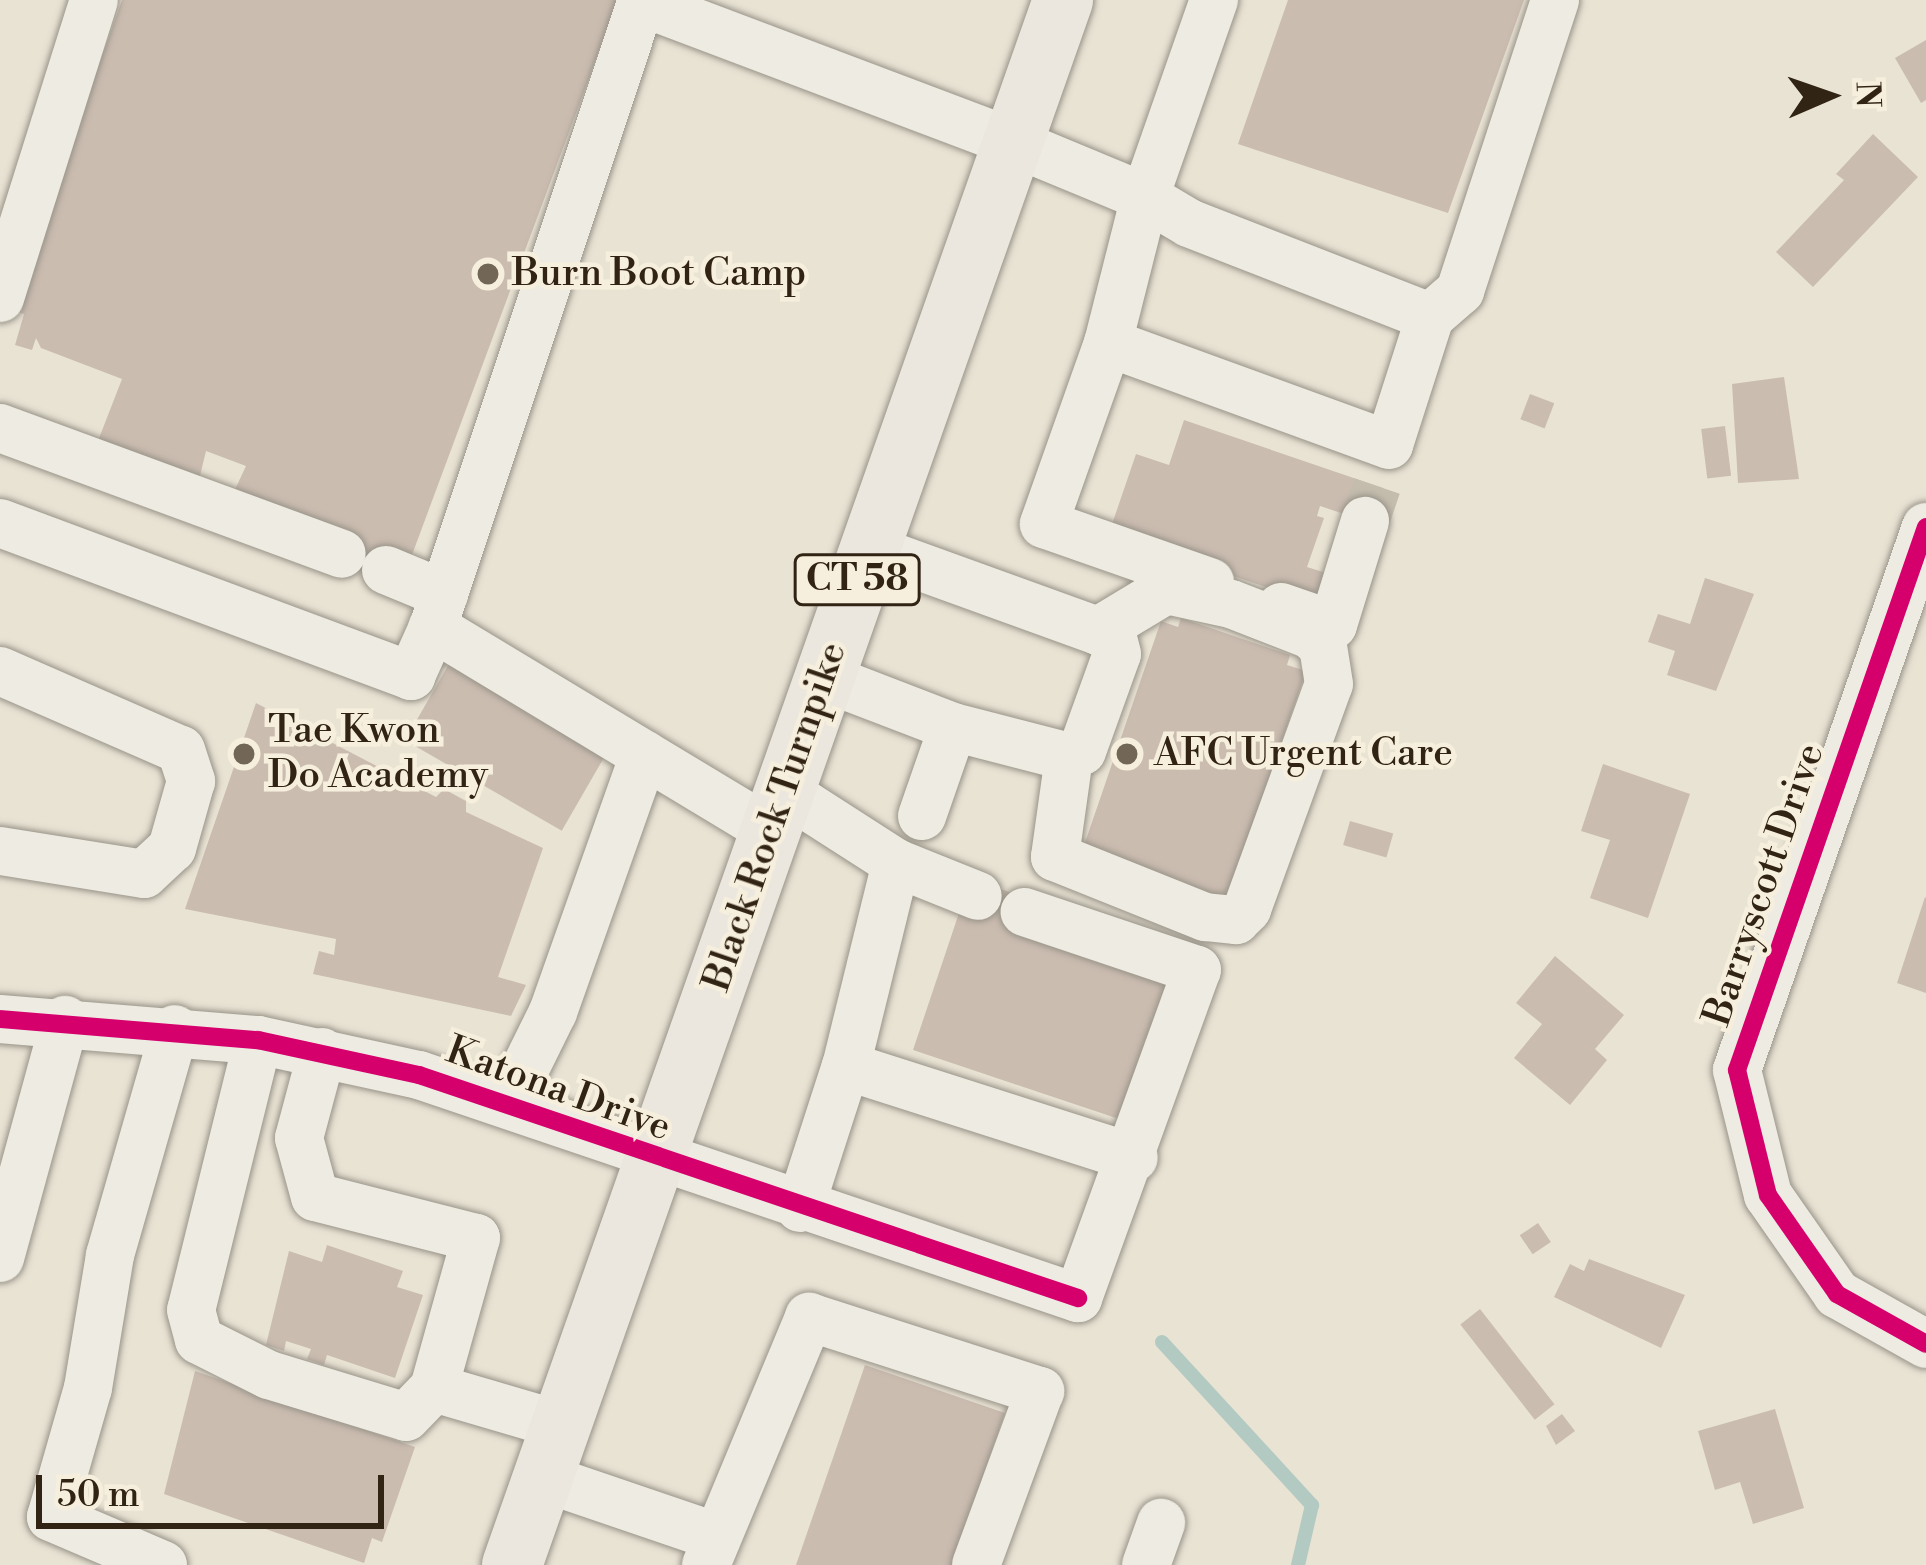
<!DOCTYPE html>
<html>
<head>
<meta charset="utf-8">
<style>
	body { margin:0 }
	#map { position:relative; width:1926px; height:1565px; overflow:hidden; background:#e9e3d4; font-family:"Libre Bodoni",serif }
	div>[style] { position:absolute }
	[style*='--x'] { left:calc(var(--x)*1px); top:calc(var(--y)*1px); width:calc(var(--w)*1px); rotate:calc(var(--a)*1deg) }
	.stream>* { height:14px; margin:-7px; padding:0 7px; transform-origin:7px; border-radius:7px; background:#b3cac2 }
	.building>* { inset:0; background:#cbbcb0; transform-origin:0 0 }
	.minor-tunnel>* { height:48px; margin-top:-24px; transform-origin:0; background:repeating-linear-gradient(90deg,#c4bdae 0 48px,transparent 0 72px) }
	.roads { filter:drop-shadow(0 0 3px #999489) drop-shadow(0 0 3px #999489) }
	.minor>* { height:48px; margin:-24px; padding:0 24px; transform-origin:24px; border-radius:24px; background:#eeebe2 }
	.major>* { height:60px; margin:-30px; padding:0 30px; transform-origin:30px; border-radius:30px; background:#ebe7de }
	.cycleway>* { height:18px; margin:-9px; padding:0 9px; transform-origin:9px; border-radius:9px; background:#d6006c }
	.dots>* { width:33px; height:33px; translate:-50% -50%; box-sizing:border-box; border:6px solid #f7efdd; border-radius:50% }
	span { translate:-50% -50%; white-space:nowrap; text-align:center; line-height:1.15; -webkit-text-stroke:9px #f7efdd; paint-order:stroke }
	.shield-label span { padding:3px 9px; background:#f7efdd; border:3px solid; border-radius:9px; -webkit-text-stroke-width:0 }
	.shield-label { font-size:36px; color:#322414; font-weight:700 }
	.poi-label { font-size:39px; color:#322414 }
	.left { translate:0 -50%; text-align:left }
	.street-label { font-size:39px; color:#322414 }
	.north { position:absolute; left:1770px; top:36px; width:120px; height:120px; -webkit-text-stroke:9px #f7efdd; paint-order:stroke; rotate:88deg; font-size:33px; font-weight:700; line-height:48px; text-align:center; color:#322414 }
	.north::after { content:''; display:block; margin:auto; width:42px; height:54px; background:#322414; clip-path:polygon(50% 0,100% 100%,50% 72%,0 100%) }
	.scale { position:absolute; left:36px; top:1475px; width:348px; height:54px; box-sizing:border-box; border:6px solid #322414; border-top:0; padding-left:15px; font-size:36px; line-height:42px; white-space:nowrap; color:#322414; -webkit-text-stroke:9px #f7efdd; paint-order:stroke }
</style>
</head>
<body>
<div id="map">
	<div class="stream">
		<i style="--x:1162;--y:1342;--w:222;--a:47.4"></i>
		<i style="--x:1312;--y:1505;--w:62;--a:103.1"></i>
	</div>
	<div class="building">
		<i style="clip-path:polygon(122px 0,618px 0,409px 563px,381px 581px,231px 498px,246px 466px,206px 451px,198px 484px,96px 446px,122px 379px,41px 348px,36px 338px,32px 350px,15px 345px,24px 314px,11px 310px)"></i>
		<i style="clip-path:polygon(1288px 0,1524px 0,1448px 213px,1238px 144px)"></i>
		<i style="clip-path:polygon(1926px 40px,1926px 100px,1921px 103px,1895px 58px)"></i>
		<i style="clip-path:polygon(1873px 134px,1918px 177px,1813px 287px,1776px 252px,1844px 180px,1836px 174px)"></i>
		<i style="clip-path:polygon(1784px 377px,1799px 479px,1738px 483px,1732px 384px)"></i>
		<i style="left:1530px;top:394px;width:26px;height:27px;rotate:21deg"></i>
		<i style="clip-path:polygon(1184px 420px,1383px 488px,1371px 523px,1320px 506px,1317px 516px,1324px 518px,1307px 567px,1326px 573px,1315px 604px,1109px 533px,1136px 454px,1169px 465px)"></i>
		<i style="left:1725px;top:426px;width:50px;height:24px;rotate:83deg"></i>
		<i style="clip-path:polygon(1705px 578px,1754px 594px,1716px 691px,1667px 675px,1675px 651px,1648px 642px,1658px 614px,1690px 624px)"></i>
		<i style="clip-path:polygon(1181px 618px,1290px 655px,1287px 665px,1306px 671px,1223px 913px,1078px 863px,1161px 621px,1178px 627px)"></i>
		<i style="left:449px;top:664px;width:181px;height:88px;rotate:30deg"></i>
		<i style="clip-path:polygon(256px 703px,436px 797px,444px 789px,466px 801px,466px 812px,543px 848px,498px 977px,526px 985px,511px 1016px,313px 974px,319px 951px,334px 955px,336px 939px,185px 909px)"></i>
		<i style="clip-path:polygon(1603px 764px,1690px 794px,1648px 918px,1590px 898px,1610px 840px,1581px 831px)"></i>
		<i style="left:1350px;top:821px;width:45px;height:25px;rotate:16deg"></i>
		<i style="clip-path:polygon(983px 883px,1030px 899px,1175px 976px,1125px 1121px,913px 1050px,962px 904px)"></i>
		<i style="clip-path:polygon(1925px 897px,1926px 898px,1926px 993px,1897px 983px)"></i>
		<i style="clip-path:polygon(1555px 956px,1624px 1015px,1595px 1049px,1607px 1060px,1570px 1105px,1514px 1058px,1542px 1024px,1516px 1003px)"></i>
		<i style="left:1538px;top:1223px;width:23px;height:22px;rotate:56deg"></i>
		<i style="clip-path:polygon(327px 1245px,403px 1271px,397px 1287px,423px 1295px,395px 1378px,327px 1355px,324px 1365px,307px 1359px,311px 1349px,286px 1341px,284px 1351px,266px 1345px,289px 1251px,322px 1262px)"></i>
		<i style="clip-path:polygon(1589px 1259px,1685px 1295px,1661px 1348px,1554px 1297px,1570px 1264px,1584px 1271px)"></i>
		<i style="left:1480px;top:1309px;width:121px;height:25px;rotate:52deg"></i>
		<i style="clip-path:polygon(865px 1365px,1005px 1413px,952px 1565px,796px 1565px)"></i>
		<i style="clip-path:polygon(195px 1371px,415px 1447px,382px 1542px,372px 1538px,364px 1563px,164px 1494px)"></i>
		<i style="clip-path:polygon(1775px 1409px,1804px 1508px,1753px 1524px,1740px 1482px,1715px 1490px,1698px 1431px)"></i>
		<i style="clip-path:polygon(1562px 1414px,1575px 1431px,1556px 1445px,1546px 1426px)"></i>
	</div>
	<div class="minor-tunnel">
		<i style="--x:1365;--y:521;--w:37;--a:-71"></i>
	</div>
	<div class="roads">
		<div class="minor">
			<i style="--x:0;--y:298;--w:312;--a:-72.5"></i>
			<i style="--x:1430;--y:317;--w:40;--a:-41"></i>
			<i style="--x:1460;--y:291;--w:306;--a:-71.9"></i>
			<i style="--x:1108;--y:343;--w:192;--a:109.5"></i>
			<i style="--x:1044;--y:524;--w:176;--a:19.3"></i>
			<i style="--x:0;--y:428;--w:364;--a:20.2"></i>
			<i style="--x:0;--y:523;--w:439;--a:20.4"></i>
			<i style="--x:411;--y:676;--w:54;--a:-65.8"></i>
			<i style="--x:1926;--y:527;--w:575;--a:109.19"></i>
			<i style="--x:1737;--y:1070;--w:129;--a:76.1"></i>
			<i style="--x:1768;--y:1195;--w:121;--a:55.1"></i>
			<i style="--x:1837;--y:1294;--w:102;--a:29.3"></i>
			<i style="--x:386;--y:570;--w:63;--a:22.5"></i>
			<i style="--x:1281;--y:607;--w:55;--a:19.1"></i>
			<i style="--x:1333;--y:625;--w:109;--a:-72.9"></i>
			<i style="--x:0;--y:671;--w:197;--a:23.6"></i>
			<i style="--x:181;--y:750;--w:33;--a:72"></i>
			<i style="--x:191;--y:781;--w:70;--a:105.8"></i>
			<i style="--x:172;--y:848;--w:38;--a:137"></i>
			<i style="--x:144;--y:874;--w:146;--a:-170.9"></i>
			<i style="--x:823;--y:677;--w:139;--a:21"></i>
			<i style="--x:953;--y:727;--w:120;--a:14.5"></i>
			<i style="--x:1069;--y:757;--w:14;--a:-25"></i>
			<i style="--x:1082;--y:751;--w:103;--a:-70.2"></i>
			<i style="--x:1117;--y:654;--w:16;--a:-104"></i>
			<i style="--x:1113;--y:638;--w:17;--a:-155"></i>
			<i style="--x:1098;--y:631;--w:244;--a:-160.1"></i>
			<i style="--x:1069;--y:757;--w:101;--a:98"></i>
			<i style="--x:1055;--y:857;--w:162;--a:21.8"></i>
			<i style="--x:1205;--y:917;--w:31;--a:6"></i>
			<i style="--x:1236;--y:920;--w:16;--a:-45"></i>
			<i style="--x:1247;--y:909;--w:239;--a:-70"></i>
			<i style="--x:1329;--y:684;--w:37;--a:-99"></i>
			<i style="--x:1323;--y:647;--w:17;--a:-135"></i>
			<i style="--x:1311;--y:635;--w:86;--a:-158.8"></i>
			<i style="--x:1231;--y:604;--w:66;--a:-167.8"></i>
			<i style="--x:1166;--y:590;--w:79;--a:148.9"></i>
			<i style="--x:784;--y:791;--w:133;--a:32.7"></i>
			<i style="--x:896;--y:863;--w:88;--a:21.9"></i>
			<i style="--x:922;--y:816;--w:94;--a:-70.8"></i>
			<i style="--x:769;--y:830;--w:393;--a:-148.9"></i>
			<i style="--x:433;--y:627;--w:659;--a:-71.59"></i>
			<i style="--x:641;--y:2;--w:397;--a:20.7"></i>
			<i style="--x:1012;--y:142;--w:144;--a:22.5"></i>
			<i style="--x:1145;--y:197;--w:51;--a:30.6"></i>
			<i style="--x:1189;--y:223;--w:259;--a:21.3"></i>
			<i style="--x:1430;--y:317;--w:134;--a:107.8"></i>
			<i style="--x:1389;--y:445;--w:299;--a:-160"></i>
			<i style="--x:1108;--y:343;--w:151;--a:-75.8"></i>
			<i style="--x:1145;--y:197;--w:209;--a:-70.7"></i>
			<i style="--x:896;--y:863;--w:209;--a:103.8"></i>
			<i style="--x:846;--y:1066;--w:302;--a:17.7"></i>
			<i style="--x:0;--y:1019;--w:259;--a:4.7"></i>
			<i style="--x:258;--y:1040;--w:165;--a:12.3"></i>
			<i style="--x:419;--y:1075;--w:696;--a:18.7"></i>
			<i style="--x:1078;--y:1298;--w:349;--a:-70.1"></i>
			<i style="--x:1197;--y:970;--w:182;--a:-161.4"></i>
			<i style="--x:258;--y:1040;--w:278;--a:103.9"></i>
			<i style="--x:191;--y:1310;--w:31;--a:75"></i>
			<i style="--x:199;--y:1340;--w:78;--a:26.6"></i>
			<i style="--x:269;--y:1375;--w:143;--a:17"></i>
			<i style="--x:406;--y:1417;--w:40;--a:-46"></i>
			<i style="--x:434;--y:1388;--w:156;--a:-74.4"></i>
			<i style="--x:476;--y:1238;--w:166;--a:-165.7"></i>
			<i style="--x:315;--y:1197;--w:61;--a:-105.2"></i>
			<i style="--x:299;--y:1138;--w:89;--a:-75"></i>
			<i style="--x:509;--y:1101;--w:99;--a:-63.7"></i>
			<i style="--x:553;--y:1012;--w:273;--a:-70.5"></i>
			<i style="--x:800;--y:1208;--w:149;--a:-72.1"></i>
			<i style="--x:0;--y:1258;--w:247;--a:-74.7"></i>
			<i style="--x:434;--y:1388;--w:134;--a:16.4"></i>
			<i style="--x:544;--y:1478;--w:183;--a:18.8"></i>
			<i style="--x:163;--y:1565;--w:122;--a:-156.8"></i>
			<i style="--x:51;--y:1517;--w:134;--a:-74"></i>
			<i style="--x:88;--y:1388;--w:135;--a:-80.6"></i>
			<i style="--x:110;--y:1255;--w:235;--a:-74"></i>
			<i style="--x:706;--y:1565;--w:269;--a:-67.4"></i>
			<i style="--x:809;--y:1317;--w:243;--a:17.8"></i>
			<i style="--x:1040;--y:1391;--w:185;--a:110.2"></i>
			<i style="--x:1146;--y:1565;--w:45;--a:-70.3"></i>
		</div>
		<div class="major">
			<i style="--x:512;--y:1565;--w:1659;--a:-70.6"></i>
		</div>
	</div>
	<div class="cycleway">
		<i style="--x:1926;--y:527;--w:575;--a:109.19"></i>
		<i style="--x:1737;--y:1070;--w:129;--a:76.1"></i>
		<i style="--x:1768;--y:1195;--w:121;--a:55.1"></i>
		<i style="--x:1837;--y:1294;--w:102;--a:29.3"></i>
		<i style="--x:0;--y:1019;--w:259;--a:4.7"></i>
		<i style="--x:258;--y:1040;--w:165;--a:12.3"></i>
		<i style="--x:419;--y:1075;--w:696;--a:18.7"></i>
	</div>
	<div class="dots">
		<i style="left:488px;top:274px;background:#726757"></i>
		<i style="left:244px;top:754px;background:#726757"></i>
		<i style="left:1127px;top:754px;background:#726757"></i>
	</div>
	<div class="shield-label">
		<span style="left:857px;top:580px">CT 58</span>
	</div>
	<div class="poi-label">
		<span class="left" style="left:512px;top:274px">Burn Boot Camp</span>
		<span class="left" style="left:268px;top:754px">Tae Kwon<br>Do Academy</span>
		<span class="left" style="left:1154px;top:754px">AFC Urgent Care</span>
	</div>
	<div class="street-label">
		<span style="left:776px;top:817px;rotate:-71deg">Black Rock Turnpike</span>
		<span style="left:1765px;top:885px;rotate:-71deg">Barryscott Drive</span>
		<span style="left:558px;top:1090px;rotate:20deg">Katona Drive</span>
	</div>
	<div class="north">N</div>
	<div class="scale">50 m</div>
</div>
</body>
</html>
